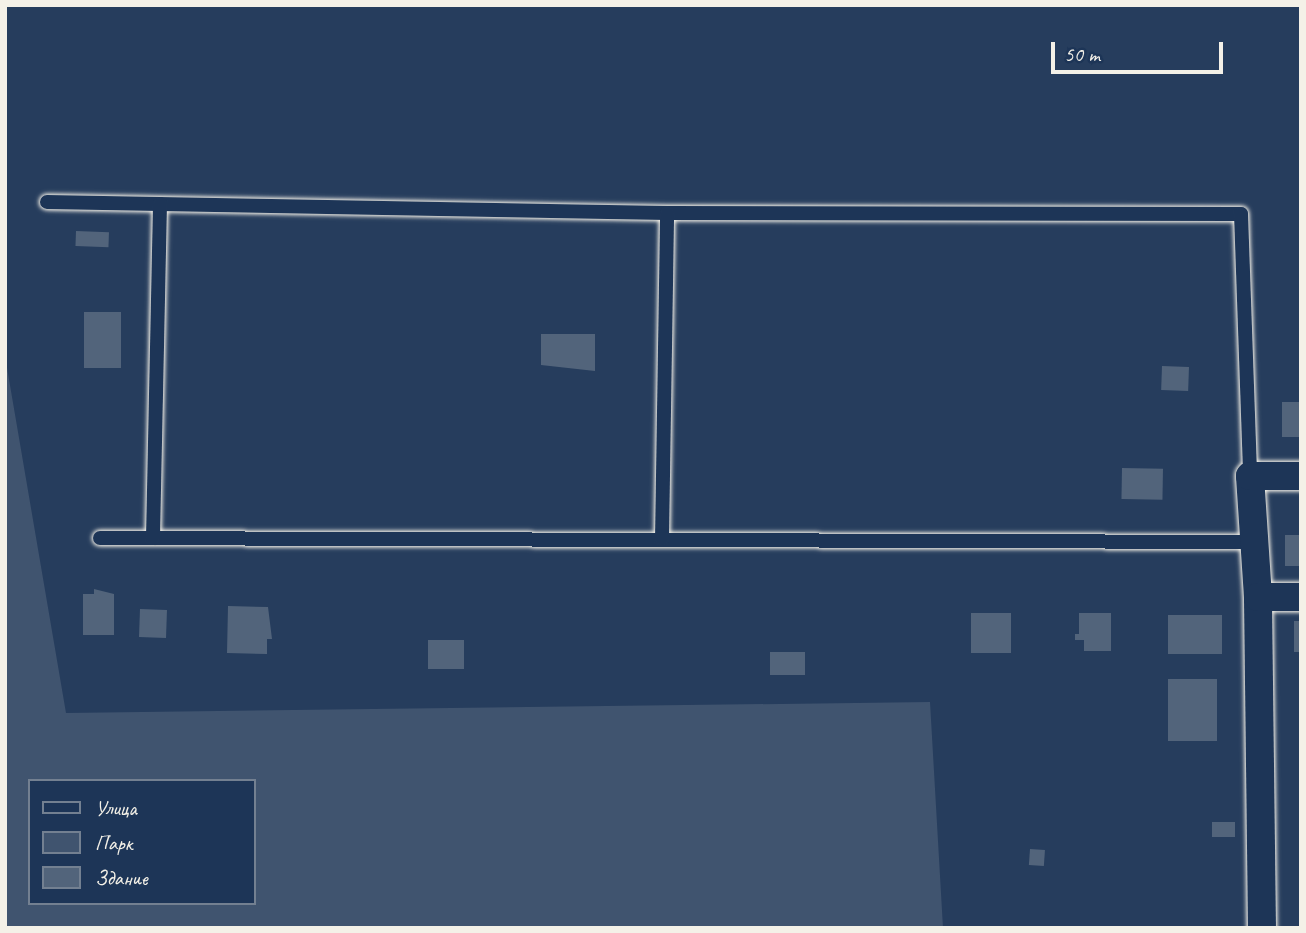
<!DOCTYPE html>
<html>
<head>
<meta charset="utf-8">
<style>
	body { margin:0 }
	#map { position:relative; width:1306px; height:933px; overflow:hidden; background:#263d5d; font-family:Caveat,sans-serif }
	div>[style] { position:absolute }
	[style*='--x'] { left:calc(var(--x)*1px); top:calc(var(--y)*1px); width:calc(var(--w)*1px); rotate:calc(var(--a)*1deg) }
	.green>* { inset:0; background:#40546f }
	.building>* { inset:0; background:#52647b; transform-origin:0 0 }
	.roads { filter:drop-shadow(0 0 2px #f4f1e8) drop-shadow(0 0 2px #f4f1e8) }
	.service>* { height:14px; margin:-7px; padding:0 7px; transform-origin:7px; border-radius:7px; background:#1d3557 }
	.minor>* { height:28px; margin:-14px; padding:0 14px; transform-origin:14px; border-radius:14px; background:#1d3557 }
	span { translate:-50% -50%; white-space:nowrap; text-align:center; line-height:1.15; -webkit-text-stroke:6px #1d3557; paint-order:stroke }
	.frame { position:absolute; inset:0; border:7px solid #f4f1e8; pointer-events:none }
	.legend { position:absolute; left:28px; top:779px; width:228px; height:126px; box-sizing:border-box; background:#1d3557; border:2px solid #738091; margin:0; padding:9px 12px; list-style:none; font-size:21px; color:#f4f1e8 }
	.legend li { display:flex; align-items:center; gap:14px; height:35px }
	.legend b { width:35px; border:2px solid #738091 }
	.scale { position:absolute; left:1051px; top:42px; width:172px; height:32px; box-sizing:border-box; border:4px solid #f4f1e8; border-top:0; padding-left:9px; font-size:21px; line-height:24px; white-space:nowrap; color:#f4f1e8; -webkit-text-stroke:5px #1d3557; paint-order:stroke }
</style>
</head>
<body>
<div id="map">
	<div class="green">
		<i style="clip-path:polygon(evenodd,5px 356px,66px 713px,930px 702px,943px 928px,5px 928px,5px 356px,30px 781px,254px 781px,254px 903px,30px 903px,30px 781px)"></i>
	</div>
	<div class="building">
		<i style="left:76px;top:231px;width:33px;height:15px;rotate:2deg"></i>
		<i style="left:84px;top:312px;width:37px;height:56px"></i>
		<i style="clip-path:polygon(541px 334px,595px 334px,595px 371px,541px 365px)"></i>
		<i style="left:1162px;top:366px;width:27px;height:24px;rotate:2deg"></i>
		<i style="left:1282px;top:402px;width:19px;height:35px"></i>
		<i style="left:1122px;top:468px;width:41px;height:31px;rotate:1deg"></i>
		<i style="left:1285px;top:535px;width:16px;height:31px"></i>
		<i style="clip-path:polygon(94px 589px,114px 594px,114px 635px,83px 635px,83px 594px,94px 594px)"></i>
		<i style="clip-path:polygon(228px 606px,268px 607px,272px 639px,267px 639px,267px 654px,227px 653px)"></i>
		<i style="left:140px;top:609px;width:27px;height:28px;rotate:2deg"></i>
		<i style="left:971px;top:613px;width:40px;height:40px"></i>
		<i style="clip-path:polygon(1079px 613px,1111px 613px,1111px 651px,1084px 651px,1084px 640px,1075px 640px,1075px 634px,1079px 634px)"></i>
		<i style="left:1168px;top:615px;width:54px;height:39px"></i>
		<i style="left:1294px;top:621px;width:7px;height:31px"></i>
		<i style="left:428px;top:640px;width:36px;height:29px"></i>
		<i style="left:770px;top:652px;width:35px;height:23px"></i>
		<i style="left:1168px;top:679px;width:49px;height:62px"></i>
		<i style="left:1212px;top:822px;width:23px;height:15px"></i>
		<i style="left:1030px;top:849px;width:15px;height:16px;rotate:4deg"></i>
	</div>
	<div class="roads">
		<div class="service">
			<i style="--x:47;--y:202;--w:620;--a:1.02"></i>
			<i style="--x:667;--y:213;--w:574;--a:0.1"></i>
			<i style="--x:1241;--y:214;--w:262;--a:88"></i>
			<i style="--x:100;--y:538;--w:1154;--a:0.2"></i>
			<i style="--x:153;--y:538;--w:334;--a:-88.8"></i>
			<i style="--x:662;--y:539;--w:326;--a:-89.1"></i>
		</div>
		<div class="minor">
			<i style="--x:1258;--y:597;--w:121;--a:-93.8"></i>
			<i style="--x:1250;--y:476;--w:51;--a:0"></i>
			<i style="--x:1262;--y:928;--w:331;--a:-90.7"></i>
			<i style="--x:1258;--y:597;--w:43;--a:0"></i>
		</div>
	</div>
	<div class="frame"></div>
	<ul class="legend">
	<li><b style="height:9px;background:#1d3557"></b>Улица</li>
	<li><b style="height:19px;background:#40546f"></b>Парк</li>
	<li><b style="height:19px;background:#52647b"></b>Здание</li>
	</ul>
	<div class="scale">50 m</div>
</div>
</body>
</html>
